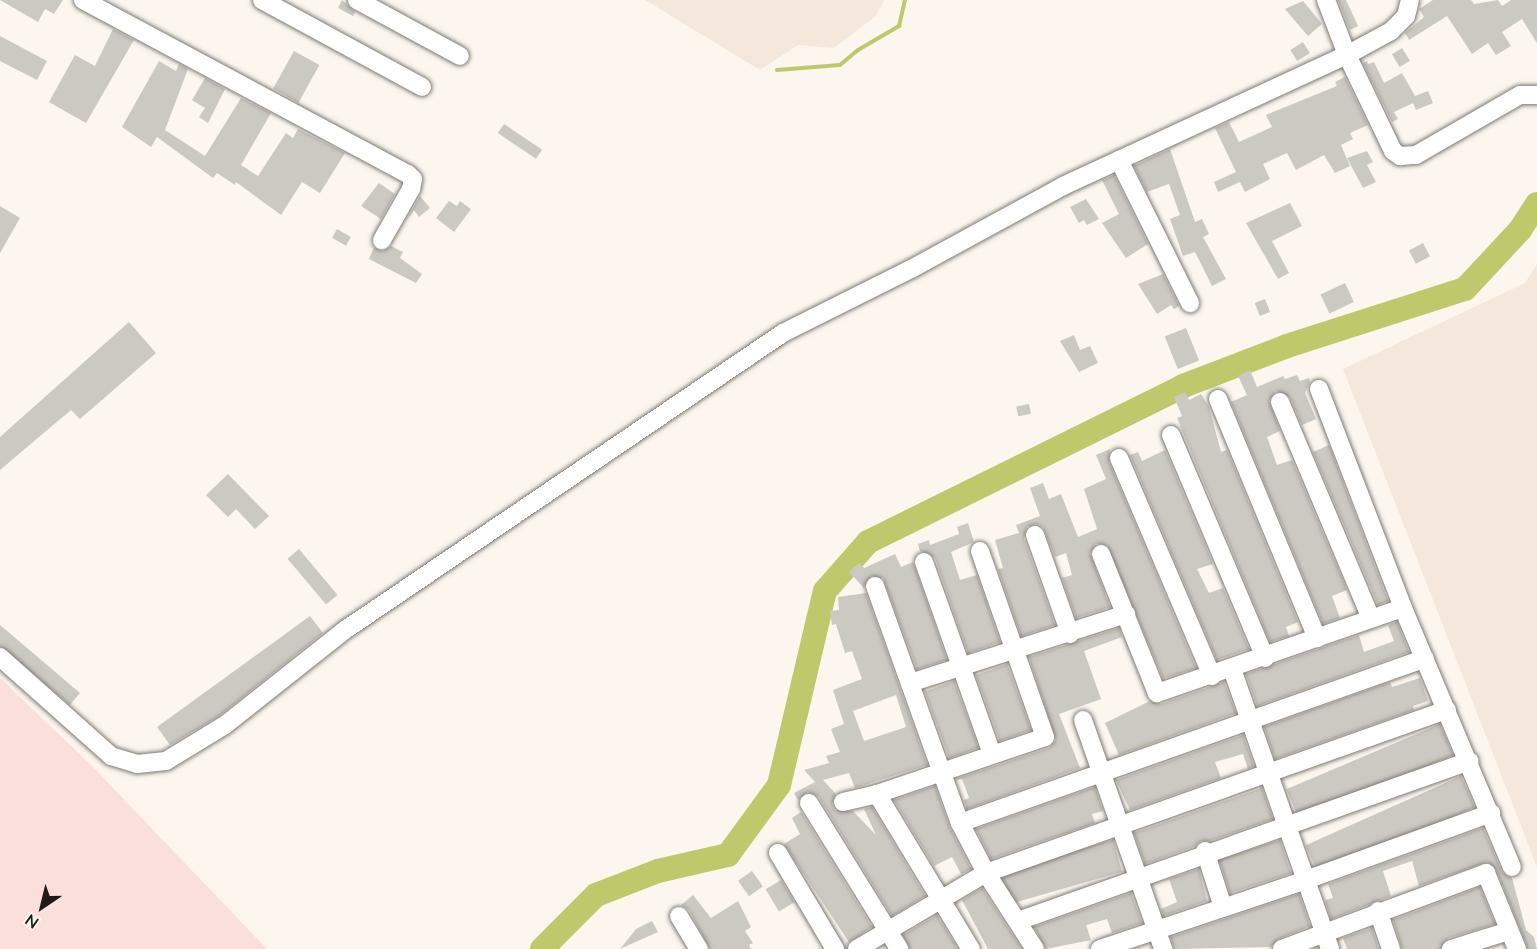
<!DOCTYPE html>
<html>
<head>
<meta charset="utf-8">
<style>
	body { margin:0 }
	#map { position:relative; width:1537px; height:949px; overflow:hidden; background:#fcf6ef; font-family:Mulish,sans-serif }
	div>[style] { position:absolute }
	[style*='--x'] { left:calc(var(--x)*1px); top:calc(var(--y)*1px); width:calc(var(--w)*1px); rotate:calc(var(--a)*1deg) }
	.built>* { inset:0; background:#f4e8dc }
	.green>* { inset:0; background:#fbdfdc }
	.stream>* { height:4px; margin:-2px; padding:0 2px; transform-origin:2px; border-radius:2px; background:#c0c86c }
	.river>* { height:24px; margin:-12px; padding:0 12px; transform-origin:12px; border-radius:12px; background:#c0c86c }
	.building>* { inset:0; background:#cbc9c1; transform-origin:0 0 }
	.roads { filter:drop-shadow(0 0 2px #7e7973) drop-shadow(0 0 2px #7e7973) }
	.minor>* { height:18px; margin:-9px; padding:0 9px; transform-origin:9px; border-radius:9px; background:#fff }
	span { translate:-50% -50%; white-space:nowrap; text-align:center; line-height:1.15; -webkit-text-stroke:6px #fcf6ef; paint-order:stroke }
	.north { position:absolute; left:12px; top:877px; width:60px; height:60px; -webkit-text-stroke:4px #fcf6ef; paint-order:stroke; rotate:215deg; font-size:16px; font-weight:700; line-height:24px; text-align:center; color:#1e1b19 }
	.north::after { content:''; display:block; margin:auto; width:21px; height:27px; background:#1e1b19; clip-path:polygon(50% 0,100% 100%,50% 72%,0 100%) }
</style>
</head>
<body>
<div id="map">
	<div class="built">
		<i style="clip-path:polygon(645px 0,884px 0,876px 16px,834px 48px,798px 45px,760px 70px)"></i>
		<i style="clip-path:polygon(1537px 264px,1537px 867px,1343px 369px,1525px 283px)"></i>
	</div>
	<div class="green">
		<i style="clip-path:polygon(0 678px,91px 765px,267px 949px,0 949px)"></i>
	</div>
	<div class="stream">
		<i style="--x:777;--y:70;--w:63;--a:-4.5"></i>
		<i style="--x:840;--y:65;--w:23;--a:-40"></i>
		<i style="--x:858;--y:50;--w:48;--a:-30.3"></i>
		<i style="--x:899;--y:26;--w:27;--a:-77"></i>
	</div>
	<div class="river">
		<i style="--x:542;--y:949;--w:76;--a:-45"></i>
		<i style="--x:596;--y:895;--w:66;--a:-21.2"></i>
		<i style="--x:658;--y:871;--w:72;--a:-12.9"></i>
		<i style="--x:728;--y:855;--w:87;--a:-53.9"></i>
		<i style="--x:779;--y:785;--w:199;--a:-76.7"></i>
		<i style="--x:825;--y:591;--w:65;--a:-48.7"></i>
		<i style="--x:868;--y:542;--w:352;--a:-26.3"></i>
		<i style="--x:1183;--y:386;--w:111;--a:-21"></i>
		<i style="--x:1287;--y:346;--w:187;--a:-17.8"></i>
		<i style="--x:1465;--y:289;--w:81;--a:-47"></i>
		<i style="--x:1520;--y:230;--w:31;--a:-57"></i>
	</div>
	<div class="building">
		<i style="clip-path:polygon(0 0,63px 0,54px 14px,45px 9px,38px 22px)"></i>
		<i style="clip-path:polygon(342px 0,355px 12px,353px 16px,338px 8px)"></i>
		<i style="clip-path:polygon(1338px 0,1346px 0,1358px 26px,1350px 30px)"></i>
		<i style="clip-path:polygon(1433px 0,1471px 0,1474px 4px,1498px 0,1502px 6px,1511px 0,1537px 0,1537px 43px,1522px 19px,1502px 32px,1511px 46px,1496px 55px,1488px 43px,1472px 54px,1447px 16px,1409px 40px,1405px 33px,1424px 17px,1419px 9px)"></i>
		<i style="clip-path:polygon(1303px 1px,1322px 24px,1308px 36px,1285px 9px)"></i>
		<i style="clip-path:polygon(113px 29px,134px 40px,86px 123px,49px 102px,75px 55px,95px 66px)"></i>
		<i style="clip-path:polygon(0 36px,47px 61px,37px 80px,0 61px)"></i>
		<i style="left:1303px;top:42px;width:13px;height:15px;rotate:58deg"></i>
		<i style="left:1402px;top:48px;width:15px;height:12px;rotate:58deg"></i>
		<i style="left:294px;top:51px;width:29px;height:43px;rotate:29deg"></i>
		<i style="clip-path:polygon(159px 61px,176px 71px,179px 64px,188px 69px,165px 130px,205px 156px,241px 98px,271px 113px,241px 165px,258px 176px,286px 133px,293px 138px,298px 129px,345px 153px,320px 193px,302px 182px,281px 215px,236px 182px,235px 185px,217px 173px,213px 178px,157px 137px,151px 147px,122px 127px)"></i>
		<i style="clip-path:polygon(1367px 61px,1368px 64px,1374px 62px,1384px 83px,1402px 73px,1415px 96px,1428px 91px,1433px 103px,1416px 110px,1413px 103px,1394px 112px,1398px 119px,1392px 122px,1363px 63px)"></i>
		<i style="clip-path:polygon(1345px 77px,1368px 125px,1350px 133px,1353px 139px,1341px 145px,1350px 166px,1335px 173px,1324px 155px,1296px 170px,1287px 153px,1263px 164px,1270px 179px,1245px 192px,1240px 182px,1218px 192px,1214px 182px,1236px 172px,1215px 128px,1229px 122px,1239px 142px,1272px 127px,1266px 115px,1337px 86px,1335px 82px)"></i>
		<i style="clip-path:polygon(205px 78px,225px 89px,208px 123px,199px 117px,205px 108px,192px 100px)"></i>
		<i style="left:504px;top:124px;width:46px;height:11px;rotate:34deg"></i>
		<i style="clip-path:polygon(1170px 149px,1195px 222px,1202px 219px,1209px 234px,1203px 237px,1226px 279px,1212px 286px,1195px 252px,1183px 256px,1170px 219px,1180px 215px,1169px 184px,1147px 192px,1134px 166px)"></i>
		<i style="clip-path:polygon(1367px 151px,1373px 162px,1367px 165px,1376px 182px,1363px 188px,1347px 158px)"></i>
		<i style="clip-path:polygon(1114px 175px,1148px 244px,1126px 258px,1102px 223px,1119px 214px,1102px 180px)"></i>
		<i style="clip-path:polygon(379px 183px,395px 194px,381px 219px,361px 206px)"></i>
		<i style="clip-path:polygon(420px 196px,430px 208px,419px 217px,414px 210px,406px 221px)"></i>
		<i style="clip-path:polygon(1086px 199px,1099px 219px,1087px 225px,1084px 220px,1079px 223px,1070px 207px)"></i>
		<i style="clip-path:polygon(449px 201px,457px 206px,460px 201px,471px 209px,454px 232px,436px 218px)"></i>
		<i style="clip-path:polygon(1290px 203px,1302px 226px,1272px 241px,1289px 273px,1278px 279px,1246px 223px)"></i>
		<i style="clip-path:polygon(0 206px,20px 218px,0 253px)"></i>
		<i style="left:337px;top:229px;width:16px;height:10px;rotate:30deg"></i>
		<i style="left:1423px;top:243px;width:15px;height:16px;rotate:62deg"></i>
		<i style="clip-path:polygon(391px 246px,403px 252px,400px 258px,422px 274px,416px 283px,369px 259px,374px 247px,383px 251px)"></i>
		<i style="clip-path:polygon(1163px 274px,1179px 306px,1174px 309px,1171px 305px,1157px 314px,1138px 284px)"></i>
		<i style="left:1345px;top:283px;width:21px;height:27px;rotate:65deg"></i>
		<i style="left:1265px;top:299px;width:14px;height:11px;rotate:69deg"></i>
		<i style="clip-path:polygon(129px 322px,156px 353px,80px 419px,71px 410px,0 470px,0 437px)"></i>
		<i style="left:1186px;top:328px;width:35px;height:23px;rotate:68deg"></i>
		<i style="clip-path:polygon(1074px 335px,1080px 350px,1090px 346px,1098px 363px,1079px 372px,1060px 341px)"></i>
		<i style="clip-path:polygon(1250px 370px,1257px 387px,1283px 376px,1285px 379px,1297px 375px,1300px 381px,1309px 378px,1310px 382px,1305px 393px,1316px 419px,1302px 425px,1290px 397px,1276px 391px,1269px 401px,1280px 431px,1267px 437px,1277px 465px,1292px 460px,1347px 590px,1332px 596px,1340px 618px,1323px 624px,1231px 402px,1247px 395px,1238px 376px)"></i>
		<i style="clip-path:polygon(1185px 392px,1189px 400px,1201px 394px,1209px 407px,1221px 452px,1227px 450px,1298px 622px,1286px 627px,1289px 636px,1270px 642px,1177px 418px,1182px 416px,1174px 397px)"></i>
		<i style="left:1029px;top:404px;width:10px;height:13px;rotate:79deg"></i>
		<i style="clip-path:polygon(1329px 445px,1388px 601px,1378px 605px,1313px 452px)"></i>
		<i style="clip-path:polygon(1110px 449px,1109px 462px,1196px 668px,1172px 676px,1163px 678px,1107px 545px,1096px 544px,1090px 553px,1110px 607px,1076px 618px,1062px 578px,1072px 575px,1066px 553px,1055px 557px,1043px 527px,1036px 524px,1027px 527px,1024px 539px,1055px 625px,1021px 636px,998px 569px,1003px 568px,995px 540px,1019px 533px,1016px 525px,1040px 516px,1030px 488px,1043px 483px,1049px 499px,1061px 494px,1078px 537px,1097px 529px,1084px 489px,1106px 479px,1096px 455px)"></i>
		<i style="clip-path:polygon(1165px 450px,1213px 564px,1197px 569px,1209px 593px,1223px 588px,1249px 649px,1217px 660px,1130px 455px,1138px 452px,1142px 461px)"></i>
		<i style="clip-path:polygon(228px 474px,269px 516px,255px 529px,236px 509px,228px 517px,206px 495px)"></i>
		<i style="clip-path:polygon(968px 523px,974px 542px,951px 552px,960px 580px,977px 575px,1000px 642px,968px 653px,935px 558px,920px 551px,918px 544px,929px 540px,930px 545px,959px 534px,957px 527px)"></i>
		<i style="left:299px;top:549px;width:60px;height:15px;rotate:50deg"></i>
		<i style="clip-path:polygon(895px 554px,901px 567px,913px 562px,947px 660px,917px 669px,883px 578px,871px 576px,864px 588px,849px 572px,859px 563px,864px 568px)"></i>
		<i style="clip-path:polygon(evenodd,866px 593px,927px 765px,855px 788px,849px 773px,823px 780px,836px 794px,832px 804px,835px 810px,853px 811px,876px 835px,864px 809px,872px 807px,925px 896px,892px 916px,819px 797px,808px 792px,798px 800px,794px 793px,815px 782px,804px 770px,829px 763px,826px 756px,840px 752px,831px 729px,844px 724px,833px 690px,862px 679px,852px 651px,845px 653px,836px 624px,832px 625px,830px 611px,839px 610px,838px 597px,866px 593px,896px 695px,906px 727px,864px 741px,853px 711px,896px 695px)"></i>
		<i style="clip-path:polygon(310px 616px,323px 633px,219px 716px,170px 745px,157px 727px)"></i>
		<i style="clip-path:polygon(1397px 622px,1409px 652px,1257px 706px,1246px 674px,1359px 635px,1364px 652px,1394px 641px,1388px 625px)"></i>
		<i style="clip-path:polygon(0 625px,80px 693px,70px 705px,0 646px)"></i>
		<i style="clip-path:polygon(1119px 628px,1122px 637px,1084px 651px,1101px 699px,1059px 714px,1080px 768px,967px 809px,964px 800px,969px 798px,962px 779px,956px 779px,1049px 748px,1056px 740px,1029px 657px)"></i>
		<i style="left:1007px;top:664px;width:70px;height:33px;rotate:70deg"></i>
		<i style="clip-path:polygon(1420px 678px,1428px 701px,1413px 706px,1414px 710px,1275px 759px,1264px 727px,1390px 682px,1392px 687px)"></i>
		<i style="left:954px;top:681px;width:71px;height:31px;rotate:70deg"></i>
		<i style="clip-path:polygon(1224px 682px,1236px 713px,1119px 755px,1105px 723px,1150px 701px,1161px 704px)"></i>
		<i style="left:1440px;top:724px;width:34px;height:167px;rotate:67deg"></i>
		<i style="clip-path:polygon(1243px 735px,1254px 766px,1248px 769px,1243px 754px,1215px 762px,1221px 778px,1130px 810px,1116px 780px)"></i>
		<i style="left:1461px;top:776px;width:34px;height:170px;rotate:66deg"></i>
		<i style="clip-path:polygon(935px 786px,950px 828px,971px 869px,961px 874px,952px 857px,934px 866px,894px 800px)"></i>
		<i style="clip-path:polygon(1095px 787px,1103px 811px,1092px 814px,1095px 823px,991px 859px,976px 829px)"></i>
		<i style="clip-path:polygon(1262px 788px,1273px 819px,1210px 841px,1201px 841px,1195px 846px,1145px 864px,1134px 833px)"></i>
		<i style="clip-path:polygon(801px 812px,872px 927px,849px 942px,784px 844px,800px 834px,792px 818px)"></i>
		<i style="clip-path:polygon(1483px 828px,1502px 872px,1512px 878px,1526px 930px,1534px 937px,1537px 949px,1528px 949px,1496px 869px,1487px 862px,1419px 886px,1412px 861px,1383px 871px,1391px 896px,1331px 919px,1325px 900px,1333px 898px,1328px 884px)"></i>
		<i style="left:1113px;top:840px;width:33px;height:117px;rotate:74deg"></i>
		<i style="left:1280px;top:840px;width:35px;height:64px;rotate:72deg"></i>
		<i style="clip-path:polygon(1199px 869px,1207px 901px,1163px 916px,1161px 909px,1177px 902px,1169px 879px)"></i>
		<i style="left:752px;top:871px;width:19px;height:17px;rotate:55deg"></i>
		<i style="left:781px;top:880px;width:26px;height:18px;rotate:59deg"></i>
		<i style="clip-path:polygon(1480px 887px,1495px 924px,1448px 938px,1440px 949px,1402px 949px,1393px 920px)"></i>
		<i style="clip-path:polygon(982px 888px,1022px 949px,988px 949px,962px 900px)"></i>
		<i style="clip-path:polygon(1131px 893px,1142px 923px,1112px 933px,1107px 919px,1086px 925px,1091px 940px,1046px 949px,1034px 927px)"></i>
		<i style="clip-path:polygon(1299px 894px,1310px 926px,1278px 939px,1271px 947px,1174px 949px,1171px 937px)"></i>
		<i style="clip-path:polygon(693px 895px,711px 918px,738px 901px,751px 927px,745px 931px,753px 943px,749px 945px,751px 949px,710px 949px,689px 910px,681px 905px)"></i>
		<i style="clip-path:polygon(937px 915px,958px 949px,910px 949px,903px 935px)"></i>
		<i style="clip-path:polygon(652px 921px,658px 932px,620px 949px,636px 929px)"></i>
		<i style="clip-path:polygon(1372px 928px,1379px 949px,1347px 949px,1343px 938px)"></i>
	</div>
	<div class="roads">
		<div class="minor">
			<i style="--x:83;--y:0;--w:369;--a:28.2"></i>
			<i style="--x:408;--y:174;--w:7;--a:45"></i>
			<i style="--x:413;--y:179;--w:10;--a:101"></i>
			<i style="--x:411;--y:189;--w:59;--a:119.6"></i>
			<i style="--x:262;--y:0;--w:182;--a:28.5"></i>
			<i style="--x:357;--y:0;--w:117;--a:28.5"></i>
			<i style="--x:1326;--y:0;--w:59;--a:69.1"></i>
			<i style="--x:1347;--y:55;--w:50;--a:-28.6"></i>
			<i style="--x:1391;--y:31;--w:21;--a:-45"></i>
			<i style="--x:1406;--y:16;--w:16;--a:-76"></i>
			<i style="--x:1119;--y:160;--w:160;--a:63.6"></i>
			<i style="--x:1319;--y:389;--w:235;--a:69"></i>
			<i style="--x:1403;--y:608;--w:281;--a:67.2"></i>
			<i style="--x:1218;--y:399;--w:259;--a:67.5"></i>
			<i style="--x:1280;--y:402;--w:234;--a:67.2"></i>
			<i style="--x:1171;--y:435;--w:242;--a:67.1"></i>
			<i style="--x:1119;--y:458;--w:237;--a:66.9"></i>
			<i style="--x:1035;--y:535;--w:105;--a:70.5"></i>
			<i style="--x:1101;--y:554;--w:150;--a:68.1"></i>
			<i style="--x:1157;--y:693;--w:260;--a:-19.1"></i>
			<i style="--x:924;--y:562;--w:204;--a:70.5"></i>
			<i style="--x:875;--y:586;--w:252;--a:70.3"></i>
			<i style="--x:960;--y:823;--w:56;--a:62.5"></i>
			<i style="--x:986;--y:873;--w:90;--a:57.2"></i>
			<i style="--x:0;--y:657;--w:149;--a:41.7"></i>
			<i style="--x:111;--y:756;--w:27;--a:17"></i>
			<i style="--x:137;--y:764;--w:29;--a:-6"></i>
			<i style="--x:166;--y:761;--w:69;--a:-31.4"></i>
			<i style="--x:225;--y:725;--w:153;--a:-38.4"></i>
			<i style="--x:345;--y:630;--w:529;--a:-34.14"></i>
			<i style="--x:783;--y:333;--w:143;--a:-26.6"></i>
			<i style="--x:911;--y:269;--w:173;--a:-28.6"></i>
			<i style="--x:1063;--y:186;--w:313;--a:-24.8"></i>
			<i style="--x:1347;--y:55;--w:106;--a:64.4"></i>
			<i style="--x:1393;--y:151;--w:9;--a:36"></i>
			<i style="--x:1400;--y:156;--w:16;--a:-4"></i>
			<i style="--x:1416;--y:155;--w:120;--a:-30"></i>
			<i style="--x:1520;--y:95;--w:17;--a:0"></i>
			<i style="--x:1232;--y:669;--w:297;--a:70.7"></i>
			<i style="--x:910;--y:683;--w:227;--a:-17.7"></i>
			<i style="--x:1083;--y:720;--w:243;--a:70.7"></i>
			<i style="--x:877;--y:794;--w:181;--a:58.8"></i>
			<i style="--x:843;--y:802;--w:35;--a:-13"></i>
			<i style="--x:877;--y:794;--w:177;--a:-18.7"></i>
			<i style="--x:1045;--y:737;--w:197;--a:-109.3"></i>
			<i style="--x:809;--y:803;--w:172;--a:58.3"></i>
			<i style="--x:960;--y:823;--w:493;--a:-19.5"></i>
			<i style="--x:1205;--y:851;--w:59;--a:72.2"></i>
			<i style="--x:778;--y:853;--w:112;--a:59.3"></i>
			<i style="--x:1378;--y:911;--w:40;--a:71.1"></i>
			<i style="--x:679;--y:916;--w:39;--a:59"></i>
			<i style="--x:1018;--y:921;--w:479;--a:-19.5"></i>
			<i style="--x:857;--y:949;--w:150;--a:-30.5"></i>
			<i style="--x:986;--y:873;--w:489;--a:-19.5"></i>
			<i style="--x:1100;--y:949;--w:217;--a:-18.5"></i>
			<i style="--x:1306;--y:880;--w:197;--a:-19.9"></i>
			<i style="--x:1282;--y:949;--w:218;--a:-20.4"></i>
			<i style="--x:1486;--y:873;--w:82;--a:67.8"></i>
			<i style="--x:1451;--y:949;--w:61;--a:-17.2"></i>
		</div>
	</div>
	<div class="north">N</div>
</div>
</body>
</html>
